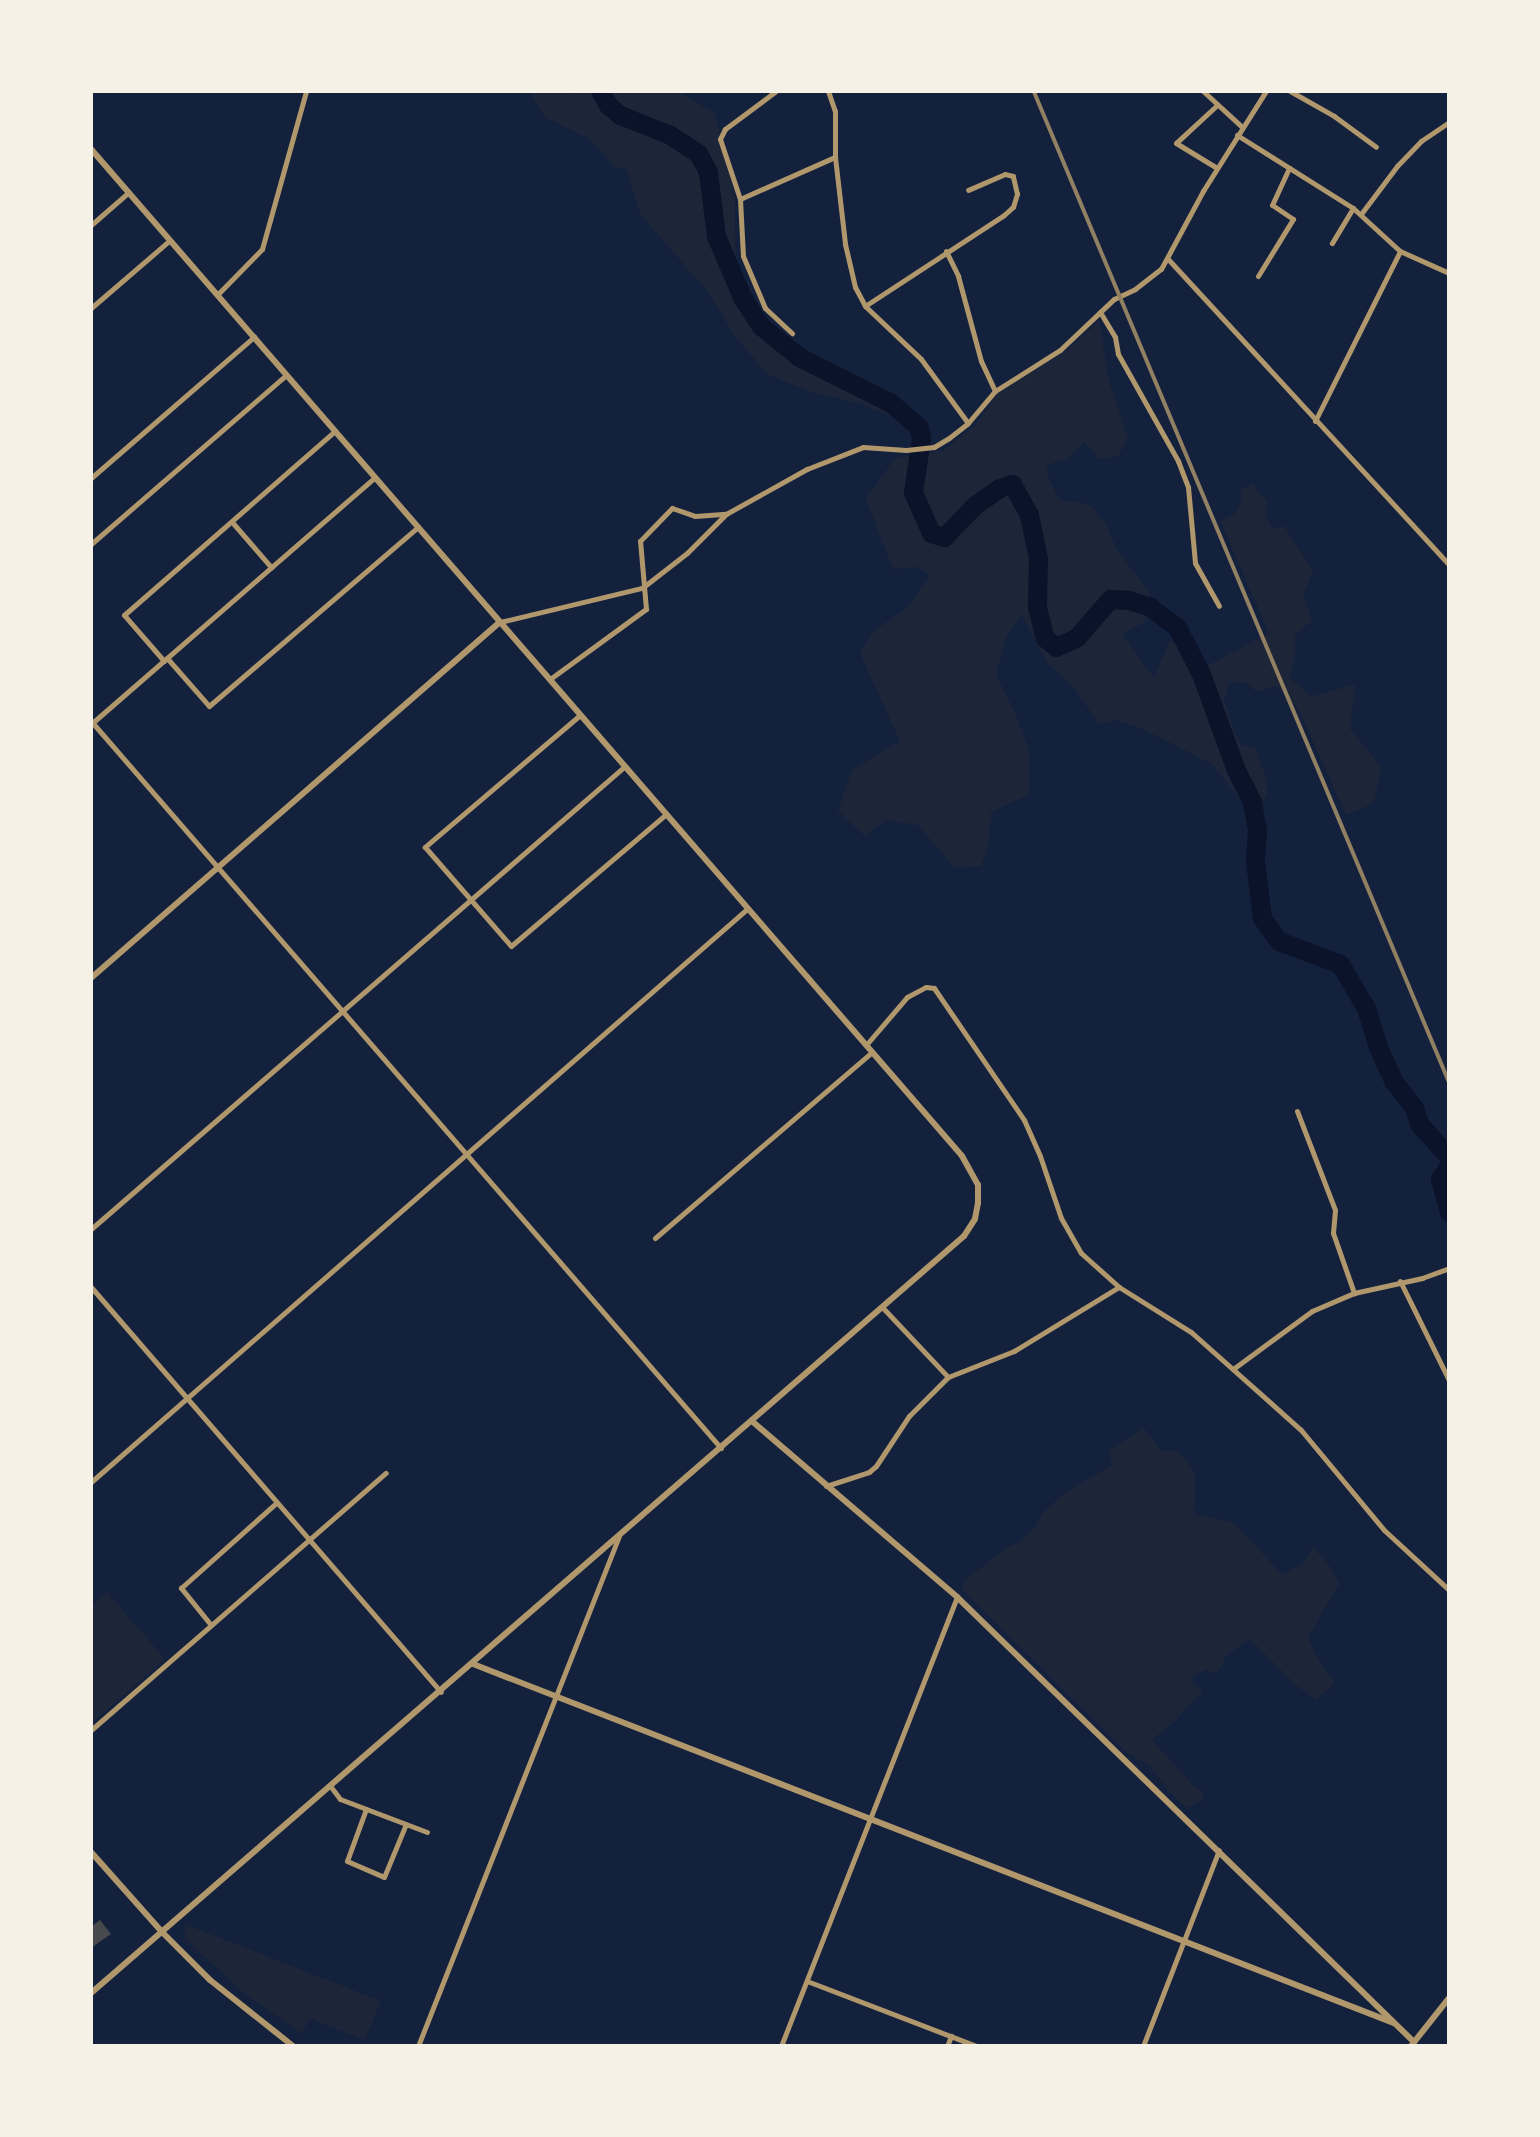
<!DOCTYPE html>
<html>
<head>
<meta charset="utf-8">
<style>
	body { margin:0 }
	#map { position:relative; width:1540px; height:2137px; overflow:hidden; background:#14213d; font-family:"Fira Sans",sans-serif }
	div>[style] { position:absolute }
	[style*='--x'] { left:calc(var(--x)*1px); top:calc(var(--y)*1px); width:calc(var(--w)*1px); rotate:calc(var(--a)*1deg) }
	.green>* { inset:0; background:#1d2539 }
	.river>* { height:19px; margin:-9.5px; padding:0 9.5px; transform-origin:9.5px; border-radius:9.5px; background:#0b132b }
	.building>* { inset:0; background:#48494c }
	.minor>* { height:5px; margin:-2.5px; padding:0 2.5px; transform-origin:2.5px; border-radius:2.5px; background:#b1986c }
	.tertiary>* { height:6px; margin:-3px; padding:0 3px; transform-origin:3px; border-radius:3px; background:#b1986c }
	.rail>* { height:3.5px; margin:-1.75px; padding:0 1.75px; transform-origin:1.75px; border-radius:1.75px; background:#918062 }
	span { translate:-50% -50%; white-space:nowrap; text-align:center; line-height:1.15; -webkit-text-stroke:6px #f6f1e7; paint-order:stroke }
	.frame { position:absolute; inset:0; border:93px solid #f6f1e7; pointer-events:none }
</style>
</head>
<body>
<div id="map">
	<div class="green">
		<i style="clip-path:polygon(529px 91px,566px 91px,578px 95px,577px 91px,684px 91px,683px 95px,715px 113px,735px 199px,735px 258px,762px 316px,832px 378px,874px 399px,904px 422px,862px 404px,808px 391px,769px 375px,736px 338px,708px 292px,641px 215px,626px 169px,615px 167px,588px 138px,545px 117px)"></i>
		<i style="clip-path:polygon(1099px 321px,1109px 381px,1128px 439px,1118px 456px,1099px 459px,1084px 442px,1068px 458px,1047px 465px,1047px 475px,1060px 501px,1078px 502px,1091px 506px,1106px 524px,1117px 550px,1150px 593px,1145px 622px,1122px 634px,1154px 678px,1170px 640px,1207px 666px,1269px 633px,1220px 520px,1234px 514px,1242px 500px,1241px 490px,1252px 483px,1267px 502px,1265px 514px,1272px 528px,1284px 526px,1313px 571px,1303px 595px,1312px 620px,1295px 636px,1294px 662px,1289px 678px,1312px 696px,1355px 685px,1350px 729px,1381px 766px,1374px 803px,1346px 815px,1298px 708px,1276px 686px,1257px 692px,1245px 682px,1230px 682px,1224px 700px,1234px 732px,1242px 746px,1255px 747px,1266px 779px,1267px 795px,1260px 804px,1245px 805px,1212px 764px,1149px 732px,1117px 720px,1099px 724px,1072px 685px,1047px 663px,1022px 615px,1006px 636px,996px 675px,1016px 715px,1030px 754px,1029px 794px,991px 812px,988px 846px,981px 866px,955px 868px,918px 825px,886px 820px,865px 836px,838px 811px,852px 770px,900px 741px,860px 653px,874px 631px,909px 606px,930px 576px,918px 567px,893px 569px,866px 499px,895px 458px,943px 451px,973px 427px,999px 392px,1064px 353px)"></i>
		<i style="clip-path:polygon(1144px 1428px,1161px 1451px,1178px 1450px,1195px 1473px,1194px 1514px,1235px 1523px,1281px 1574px,1303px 1564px,1313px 1547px,1331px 1568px,1339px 1584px,1308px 1637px,1317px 1658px,1335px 1683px,1316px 1700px,1297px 1686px,1250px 1639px,1224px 1657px,1223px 1665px,1215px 1674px,1206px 1669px,1192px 1677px,1194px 1684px,1203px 1690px,1176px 1720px,1152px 1740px,1194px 1786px,1203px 1792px,1203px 1800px,1187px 1808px,1166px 1788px,1149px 1765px,1127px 1753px,961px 1588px,969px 1577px,1005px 1549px,1021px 1541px,1033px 1530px,1044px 1512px,1062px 1495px,1112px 1465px,1109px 1451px)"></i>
		<i style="clip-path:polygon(107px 1592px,165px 1659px,91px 1724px,91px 1606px)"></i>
		<i style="clip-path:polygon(187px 1925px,381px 2001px,365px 2040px,309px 2018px,302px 2034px,243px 1992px,197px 1950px,184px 1937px)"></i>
	</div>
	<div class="river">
		<i style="--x:600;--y:91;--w:16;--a:60"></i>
		<i style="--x:608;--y:105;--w:16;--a:40"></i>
		<i style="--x:620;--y:115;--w:54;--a:21.8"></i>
		<i style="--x:670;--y:135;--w:33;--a:33"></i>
		<i style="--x:698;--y:153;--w:21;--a:62"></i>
		<i style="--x:708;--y:172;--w:64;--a:82.9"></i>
		<i style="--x:716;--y:236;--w:66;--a:66.9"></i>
		<i style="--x:742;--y:297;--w:35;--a:57"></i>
		<i style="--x:761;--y:326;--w:49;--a:39.2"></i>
		<i style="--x:799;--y:357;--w:103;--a:26.6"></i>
		<i style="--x:891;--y:403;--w:37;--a:41"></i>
		<i style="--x:919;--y:427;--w:11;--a:80"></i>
		<i style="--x:921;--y:438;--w:55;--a:98.4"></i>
		<i style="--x:913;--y:492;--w:45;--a:66.3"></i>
		<i style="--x:931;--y:533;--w:14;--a:17"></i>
		<i style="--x:944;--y:537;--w:45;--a:-45.9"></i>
		<i style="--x:975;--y:505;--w:29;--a:-35"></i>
		<i style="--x:999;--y:488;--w:14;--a:-17"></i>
		<i style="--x:1012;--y:484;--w:35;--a:61"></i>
		<i style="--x:1029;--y:515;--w:44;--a:78.2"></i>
		<i style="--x:1038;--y:558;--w:49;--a:91.2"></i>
		<i style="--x:1037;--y:607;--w:32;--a:76"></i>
		<i style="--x:1045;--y:638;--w:14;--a:39"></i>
		<i style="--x:1056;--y:647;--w:23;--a:-25"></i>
		<i style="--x:1077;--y:637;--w:50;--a:-49"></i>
		<i style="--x:1110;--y:599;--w:19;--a:3"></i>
		<i style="--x:1129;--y:600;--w:22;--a:18"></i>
		<i style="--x:1150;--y:607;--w:34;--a:37"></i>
		<i style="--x:1177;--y:627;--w:53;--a:62.9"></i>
		<i style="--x:1201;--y:674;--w:102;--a:70"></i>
		<i style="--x:1236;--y:770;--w:36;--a:63"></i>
		<i style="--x:1252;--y:802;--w:29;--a:80"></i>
		<i style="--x:1257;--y:831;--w:30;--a:94"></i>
		<i style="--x:1255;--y:861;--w:57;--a:83"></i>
		<i style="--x:1262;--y:918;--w:29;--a:54"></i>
		<i style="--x:1279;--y:941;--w:65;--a:20.7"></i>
		<i style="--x:1340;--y:964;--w:51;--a:59.4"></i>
		<i style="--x:1366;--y:1008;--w:39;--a:73"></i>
		<i style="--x:1377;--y:1045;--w:41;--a:65.3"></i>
		<i style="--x:1394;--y:1082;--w:33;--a:52"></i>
		<i style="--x:1414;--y:1108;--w:18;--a:71"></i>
		<i style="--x:1420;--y:1125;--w:43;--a:47.8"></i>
		<i style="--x:1449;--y:1165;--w:17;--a:123"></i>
		<i style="--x:1440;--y:1179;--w:34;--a:75"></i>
	</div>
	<div class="building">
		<i style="clip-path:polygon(100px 1920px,111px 1934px,91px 1948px,91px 1927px)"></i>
	</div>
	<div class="minor">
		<i style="--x:776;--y:91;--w:64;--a:143.3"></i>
		<i style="--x:725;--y:129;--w:11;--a:117"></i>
		<i style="--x:720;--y:139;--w:63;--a:71.6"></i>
		<i style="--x:740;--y:199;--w:57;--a:87"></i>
		<i style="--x:743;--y:256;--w:56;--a:67.1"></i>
		<i style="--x:765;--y:308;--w:37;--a:43"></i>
		<i style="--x:828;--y:91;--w:21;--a:71"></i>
		<i style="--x:835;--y:111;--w:46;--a:90"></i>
		<i style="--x:835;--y:157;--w:88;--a:83.4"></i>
		<i style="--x:845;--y:244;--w:44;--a:76.9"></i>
		<i style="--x:855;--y:287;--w:21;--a:62"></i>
		<i style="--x:865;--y:306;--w:77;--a:43.4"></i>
		<i style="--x:921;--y:359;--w:79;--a:53.7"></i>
		<i style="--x:1203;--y:91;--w:53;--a:42.7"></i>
		<i style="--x:1290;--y:91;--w:51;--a:29.6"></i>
		<i style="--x:1334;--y:116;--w:52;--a:36.4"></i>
		<i style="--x:1216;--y:106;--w:54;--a:137.2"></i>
		<i style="--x:1176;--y:143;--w:48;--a:31.4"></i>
		<i style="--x:1237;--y:135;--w:137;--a:32.2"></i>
		<i style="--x:1353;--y:208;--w:41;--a:121"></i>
		<i style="--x:740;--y:199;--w:104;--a:-23.9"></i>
		<i style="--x:1353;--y:208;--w:64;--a:42.5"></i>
		<i style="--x:1361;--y:214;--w:60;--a:-53.1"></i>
		<i style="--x:1397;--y:166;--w:35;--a:-46"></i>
		<i style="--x:1421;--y:141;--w:34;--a:-34"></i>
		<i style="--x:91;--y:225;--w:50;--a:-41"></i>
		<i style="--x:946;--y:251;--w:28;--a:64"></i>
		<i style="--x:958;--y:276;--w:88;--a:74.9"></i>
		<i style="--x:981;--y:361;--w:33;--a:65"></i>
		<i style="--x:1168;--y:259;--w:415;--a:47.4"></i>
		<i style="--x:1258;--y:276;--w:67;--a:-58.4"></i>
		<i style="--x:1293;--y:219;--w:25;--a:-146"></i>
		<i style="--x:1272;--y:205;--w:41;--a:-65.3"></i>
		<i style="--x:217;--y:295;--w:64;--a:-45.6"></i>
		<i style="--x:262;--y:249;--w:164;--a:-74.4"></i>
		<i style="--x:865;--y:306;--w:166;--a:-33.2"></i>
		<i style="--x:1004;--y:215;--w:12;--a:-42"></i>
		<i style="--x:1013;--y:207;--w:14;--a:-73"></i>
		<i style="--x:1017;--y:194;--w:18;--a:-103"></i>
		<i style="--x:1013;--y:176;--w:8;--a:-166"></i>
		<i style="--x:1005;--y:174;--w:40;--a:156.6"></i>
		<i style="--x:91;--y:308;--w:104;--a:-40.7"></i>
		<i style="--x:1100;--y:312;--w:29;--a:59"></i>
		<i style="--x:1115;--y:337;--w:17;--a:80"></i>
		<i style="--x:1118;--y:354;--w:123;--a:60.7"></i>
		<i style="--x:1178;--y:461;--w:28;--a:69"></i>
		<i style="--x:1188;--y:487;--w:76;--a:84.7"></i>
		<i style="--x:1195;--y:563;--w:49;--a:60.8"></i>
		<i style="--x:1315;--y:421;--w:190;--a:-63.4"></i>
		<i style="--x:1400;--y:251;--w:54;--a:24.2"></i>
		<i style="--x:91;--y:478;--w:216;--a:-40.9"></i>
		<i style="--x:232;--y:522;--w:60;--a:49.1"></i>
		<i style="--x:91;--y:544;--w:258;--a:-40.9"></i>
		<i style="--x:500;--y:622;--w:146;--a:-13.5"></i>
		<i style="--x:642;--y:588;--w:57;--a:-37.9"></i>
		<i style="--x:687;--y:553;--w:55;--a:-45"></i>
		<i style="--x:726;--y:514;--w:93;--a:-29.1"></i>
		<i style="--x:807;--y:469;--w:60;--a:-21.4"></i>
		<i style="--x:863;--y:447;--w:43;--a:4"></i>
		<i style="--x:906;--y:450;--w:28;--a:-6"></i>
		<i style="--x:934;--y:447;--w:17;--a:-31"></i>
		<i style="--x:949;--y:438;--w:24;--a:-38"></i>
		<i style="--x:968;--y:423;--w:42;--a:-49.8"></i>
		<i style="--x:995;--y:391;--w:77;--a:-32.2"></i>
		<i style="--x:1060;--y:350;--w:74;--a:-43.4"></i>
		<i style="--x:1114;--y:299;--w:23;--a:-25"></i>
		<i style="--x:1135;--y:289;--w:33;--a:-38"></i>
		<i style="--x:1161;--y:269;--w:89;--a:-61.7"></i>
		<i style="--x:1203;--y:191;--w:118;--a:-57.8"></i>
		<i style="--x:167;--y:658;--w:64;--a:48.8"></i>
		<i style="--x:209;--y:706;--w:275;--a:-40.6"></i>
		<i style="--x:164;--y:661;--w:61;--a:-131"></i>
		<i style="--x:124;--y:615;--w:280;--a:-41.1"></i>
		<i style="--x:550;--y:679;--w:119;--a:-36.1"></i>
		<i style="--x:646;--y:609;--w:68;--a:-95"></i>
		<i style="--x:640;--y:541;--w:46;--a:-45.9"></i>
		<i style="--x:672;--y:508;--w:24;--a:19"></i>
		<i style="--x:695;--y:516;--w:31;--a:-4"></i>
		<i style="--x:580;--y:715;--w:204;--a:139.6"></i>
		<i style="--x:425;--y:847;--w:131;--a:49"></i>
		<i style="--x:511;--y:946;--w:204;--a:-40.4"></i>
		<i style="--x:91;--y:721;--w:962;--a:49.09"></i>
		<i style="--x:91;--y:724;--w:376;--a:-41"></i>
		<i style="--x:866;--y:1045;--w:63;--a:-49.5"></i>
		<i style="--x:907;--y:997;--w:21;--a:-28"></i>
		<i style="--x:926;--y:987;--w:8;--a:7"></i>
		<i style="--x:934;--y:988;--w:160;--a:55.7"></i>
		<i style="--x:1024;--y:1120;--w:39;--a:66"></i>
		<i style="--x:1040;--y:1156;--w:65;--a:71.3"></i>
		<i style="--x:1061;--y:1218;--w:40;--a:60.3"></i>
		<i style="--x:1081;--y:1253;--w:51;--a:41.8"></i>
		<i style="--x:1119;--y:1287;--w:85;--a:32"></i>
		<i style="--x:1191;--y:1332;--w:147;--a:41.7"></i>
		<i style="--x:1301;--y:1430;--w:130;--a:50.3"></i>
		<i style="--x:1384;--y:1530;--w:88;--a:42.7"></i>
		<i style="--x:1297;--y:1111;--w:106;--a:69"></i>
		<i style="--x:1335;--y:1210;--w:23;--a:95"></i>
		<i style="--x:1333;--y:1233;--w:64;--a:70.7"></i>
		<i style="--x:91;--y:1229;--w:707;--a:-40.93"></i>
		<i style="--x:655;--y:1238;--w:286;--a:-40.6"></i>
		<i style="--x:1400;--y:1281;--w:110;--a:63.7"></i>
		<i style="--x:91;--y:1287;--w:535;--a:49.17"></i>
		<i style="--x:883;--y:1308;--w:95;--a:46.7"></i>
		<i style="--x:1233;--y:1369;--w:98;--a:-36.3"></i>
		<i style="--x:1312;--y:1311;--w:46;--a:-23.2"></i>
		<i style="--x:1354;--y:1293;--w:70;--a:-12.4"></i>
		<i style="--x:1422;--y:1278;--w:29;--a:-20"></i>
		<i style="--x:91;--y:1482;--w:872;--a:-41.14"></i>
		<i style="--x:826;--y:1486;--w:45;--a:-18"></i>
		<i style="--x:869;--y:1472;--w:9;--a:-41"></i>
		<i style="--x:876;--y:1466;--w:60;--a:-56.6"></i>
		<i style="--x:909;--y:1416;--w:55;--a:-45"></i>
		<i style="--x:948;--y:1377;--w:71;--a:-21.5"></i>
		<i style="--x:1014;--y:1351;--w:123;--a:-31.4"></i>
		<i style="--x:211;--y:1625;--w:48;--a:-129"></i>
		<i style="--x:181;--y:1588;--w:127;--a:-41.8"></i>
		<i style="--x:91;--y:1730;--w:391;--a:-41.1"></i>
		<i style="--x:331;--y:1787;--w:15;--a:53"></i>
		<i style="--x:340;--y:1799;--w:93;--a:20.8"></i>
		<i style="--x:366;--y:1809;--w:55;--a:110.1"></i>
		<i style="--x:347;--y:1861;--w:40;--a:23.4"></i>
		<i style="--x:384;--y:1877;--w:57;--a:-67.5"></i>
		<i style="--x:807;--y:1981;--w:181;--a:21"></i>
		<i style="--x:418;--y:2046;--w:548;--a:-68.49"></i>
		<i style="--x:781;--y:2046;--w:482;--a:-68.6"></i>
		<i style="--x:947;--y:2046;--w:11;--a:-68"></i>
		<i style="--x:1143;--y:2046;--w:210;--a:-68.8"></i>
	</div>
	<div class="tertiary">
		<i style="--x:91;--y:149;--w:1331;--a:49.14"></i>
		<i style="--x:962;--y:1156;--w:33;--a:61"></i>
		<i style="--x:978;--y:1185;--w:18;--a:90"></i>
		<i style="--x:978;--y:1203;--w:16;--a:101"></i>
		<i style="--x:975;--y:1219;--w:20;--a:123"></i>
		<i style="--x:964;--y:1236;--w:1155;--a:139.07"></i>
		<i style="--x:91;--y:978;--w:542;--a:-41.04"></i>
		<i style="--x:753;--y:1422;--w:269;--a:40.6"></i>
		<i style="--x:957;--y:1597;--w:638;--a:44.24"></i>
		<i style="--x:473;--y:1664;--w:988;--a:21.3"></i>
		<i style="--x:91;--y:1852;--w:107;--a:48.4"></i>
		<i style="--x:162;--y:1932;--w:68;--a:45"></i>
		<i style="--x:210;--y:1980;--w:106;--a:38.5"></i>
		<i style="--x:1411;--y:2046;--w:61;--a:-51.6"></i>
	</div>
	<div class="rail">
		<i style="--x:1034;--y:91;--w:1073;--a:67.26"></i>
	</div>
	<div class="frame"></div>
</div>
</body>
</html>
